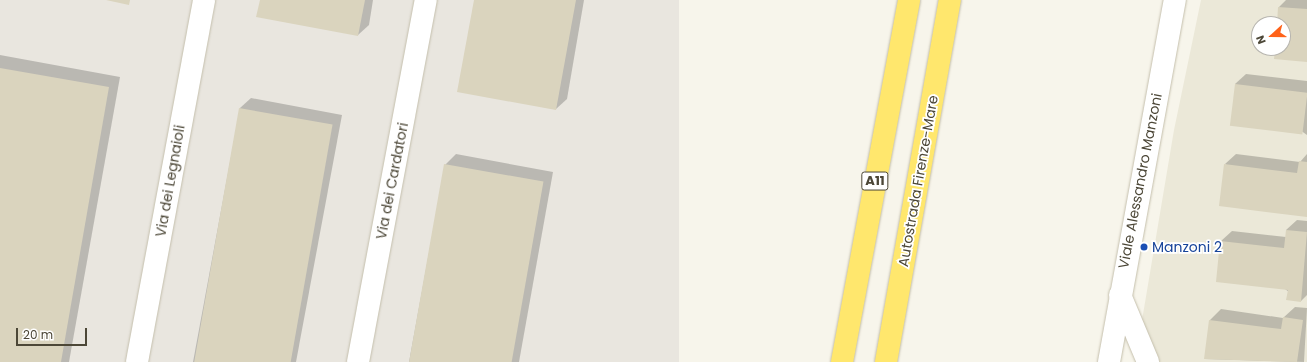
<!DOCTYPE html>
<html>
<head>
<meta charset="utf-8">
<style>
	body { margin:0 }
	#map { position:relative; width:1307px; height:362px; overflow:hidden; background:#f7f5eb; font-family:Poppins,sans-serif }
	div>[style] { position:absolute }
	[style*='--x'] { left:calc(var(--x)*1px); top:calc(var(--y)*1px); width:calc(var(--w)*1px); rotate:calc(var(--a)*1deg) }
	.residential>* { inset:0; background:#ebe8d8 }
	.industrial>* { inset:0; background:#e9e6df; transform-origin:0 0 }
	.shadow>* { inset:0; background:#0003 }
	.building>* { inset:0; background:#dad4be; transform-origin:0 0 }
	.roads { filter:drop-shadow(0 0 1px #c4bfac) drop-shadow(0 0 1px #c4bfac) }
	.minor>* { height:22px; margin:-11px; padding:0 11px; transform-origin:11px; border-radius:11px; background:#fff }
	.highway>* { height:22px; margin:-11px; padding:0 11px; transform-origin:11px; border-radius:11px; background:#ffe76d }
	.dots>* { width:11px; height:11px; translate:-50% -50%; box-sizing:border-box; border:2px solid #fff; border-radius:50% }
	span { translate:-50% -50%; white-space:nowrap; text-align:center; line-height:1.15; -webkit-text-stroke:3.5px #fff; paint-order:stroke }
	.shield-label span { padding:1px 3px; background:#fff; border:1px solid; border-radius:3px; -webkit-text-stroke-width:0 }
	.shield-label { font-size:13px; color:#4c4737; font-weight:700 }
	.street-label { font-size:14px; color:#4c4737 }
	.transit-label { font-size:14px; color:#164399 }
	.left { translate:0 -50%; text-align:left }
	.north { position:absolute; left:1251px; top:16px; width:40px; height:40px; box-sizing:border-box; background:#fff; border:1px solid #b7b5af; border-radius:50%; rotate:249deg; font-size:11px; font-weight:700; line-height:16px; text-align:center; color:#4c4737 }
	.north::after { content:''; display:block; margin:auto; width:14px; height:18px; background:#ff6219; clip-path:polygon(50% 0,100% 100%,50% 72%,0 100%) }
	.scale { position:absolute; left:16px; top:328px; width:71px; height:18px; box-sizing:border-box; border:2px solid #4c4737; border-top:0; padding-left:5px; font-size:12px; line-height:14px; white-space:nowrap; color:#4c4737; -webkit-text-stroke:3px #fff; paint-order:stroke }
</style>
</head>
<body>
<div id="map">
	<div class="residential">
		<i style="clip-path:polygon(evenodd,1201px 0,1307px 0,1307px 362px,1135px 362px,1174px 130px,1201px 0,1259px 24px,1283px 24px,1283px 48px,1259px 48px,1259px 24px)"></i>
	</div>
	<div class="industrial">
		<i style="left:0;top:0;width:679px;height:362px"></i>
	</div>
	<div class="shadow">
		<i style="clip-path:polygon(261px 0,373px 0,369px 25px,358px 35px)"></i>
		<i style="clip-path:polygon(475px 0,584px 0,567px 99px,556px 109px)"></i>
		<i style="clip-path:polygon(1286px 0,1307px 0,1307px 61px,1276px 48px,1283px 48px,1283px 24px,1278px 24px,1279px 7px)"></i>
		<i style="clip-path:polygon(0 55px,120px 77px,69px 362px,0 362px)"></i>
		<i style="clip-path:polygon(1246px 74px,1307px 81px,1307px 135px,1235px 84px)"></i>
		<i style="clip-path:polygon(251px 98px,342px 115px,296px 362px,193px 362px,240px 108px)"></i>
		<i style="clip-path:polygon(456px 154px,553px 172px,519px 362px,409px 362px,445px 165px)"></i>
		<i style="clip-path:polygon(1236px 154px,1300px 162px,1307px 154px,1307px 216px,1225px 164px)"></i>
		<i style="clip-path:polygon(1297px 220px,1307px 221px,1307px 295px,1301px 301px,1221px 241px,1232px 231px,1286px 237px,1286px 230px)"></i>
		<i style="clip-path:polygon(1295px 307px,1307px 308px,1304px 362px,1205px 359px,1210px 320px,1221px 309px,1283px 318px)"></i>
	</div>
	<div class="building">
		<i style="clip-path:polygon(106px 0,130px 0,129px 5px)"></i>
		<i style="clip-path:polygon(260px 0,365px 0,358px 36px,256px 17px)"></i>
		<i style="clip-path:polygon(474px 0,576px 0,556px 110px,457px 92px)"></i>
		<i style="clip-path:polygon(1278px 7px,1307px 9px,1307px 62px,1274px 59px,1275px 48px,1283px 48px,1283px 24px,1277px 24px)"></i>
		<i style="clip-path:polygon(0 68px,109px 87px,61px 362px,0 362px)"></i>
		<i style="left:1235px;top:84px;width:73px;height:42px;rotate:7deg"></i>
		<i style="left:239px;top:108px;width:95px;height:258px;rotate:10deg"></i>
		<i style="clip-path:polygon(1299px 161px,1307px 162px,1307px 217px,1219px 206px,1224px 164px,1297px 173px)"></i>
		<i style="left:444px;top:164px;width:101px;height:201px;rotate:10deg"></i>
		<i style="clip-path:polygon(1286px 230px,1307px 232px,1301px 302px,1286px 300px,1288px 290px,1216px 282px,1220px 241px,1284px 248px)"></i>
		<i style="clip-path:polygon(1283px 317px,1303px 320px,1297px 362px,1204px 359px,1209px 320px,1281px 329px)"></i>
	</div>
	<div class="roads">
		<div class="minor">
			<i style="--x:1120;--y:295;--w:73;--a:67.3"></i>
			<i style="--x:137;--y:362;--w:368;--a:-79.5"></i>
			<i style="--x:358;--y:362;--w:368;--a:-79.4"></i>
			<i style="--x:1109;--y:362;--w:368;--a:-79.7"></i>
		</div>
		<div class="highway">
			<i style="--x:842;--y:362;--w:368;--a:-79.5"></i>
			<i style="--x:886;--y:362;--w:368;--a:-80"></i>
		</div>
	</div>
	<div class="dots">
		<i style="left:1144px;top:247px;background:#1a4fb4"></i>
	</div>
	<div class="shield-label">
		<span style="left:875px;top:181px">A11</span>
	</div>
	<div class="street-label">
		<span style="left:170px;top:181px;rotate:-80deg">Via dei Legnaioli</span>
		<span style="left:392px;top:181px;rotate:-79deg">Via dei Cardatori</span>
		<span style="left:918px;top:181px;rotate:-80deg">Autostrada Firenze-Mare</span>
		<span style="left:1140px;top:181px;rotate:-79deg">Viale Alessandro Manzoni</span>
	</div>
	<div class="transit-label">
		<span class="left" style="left:1152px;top:247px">Manzoni 2</span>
	</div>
	<div class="north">N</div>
	<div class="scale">20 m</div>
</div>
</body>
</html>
